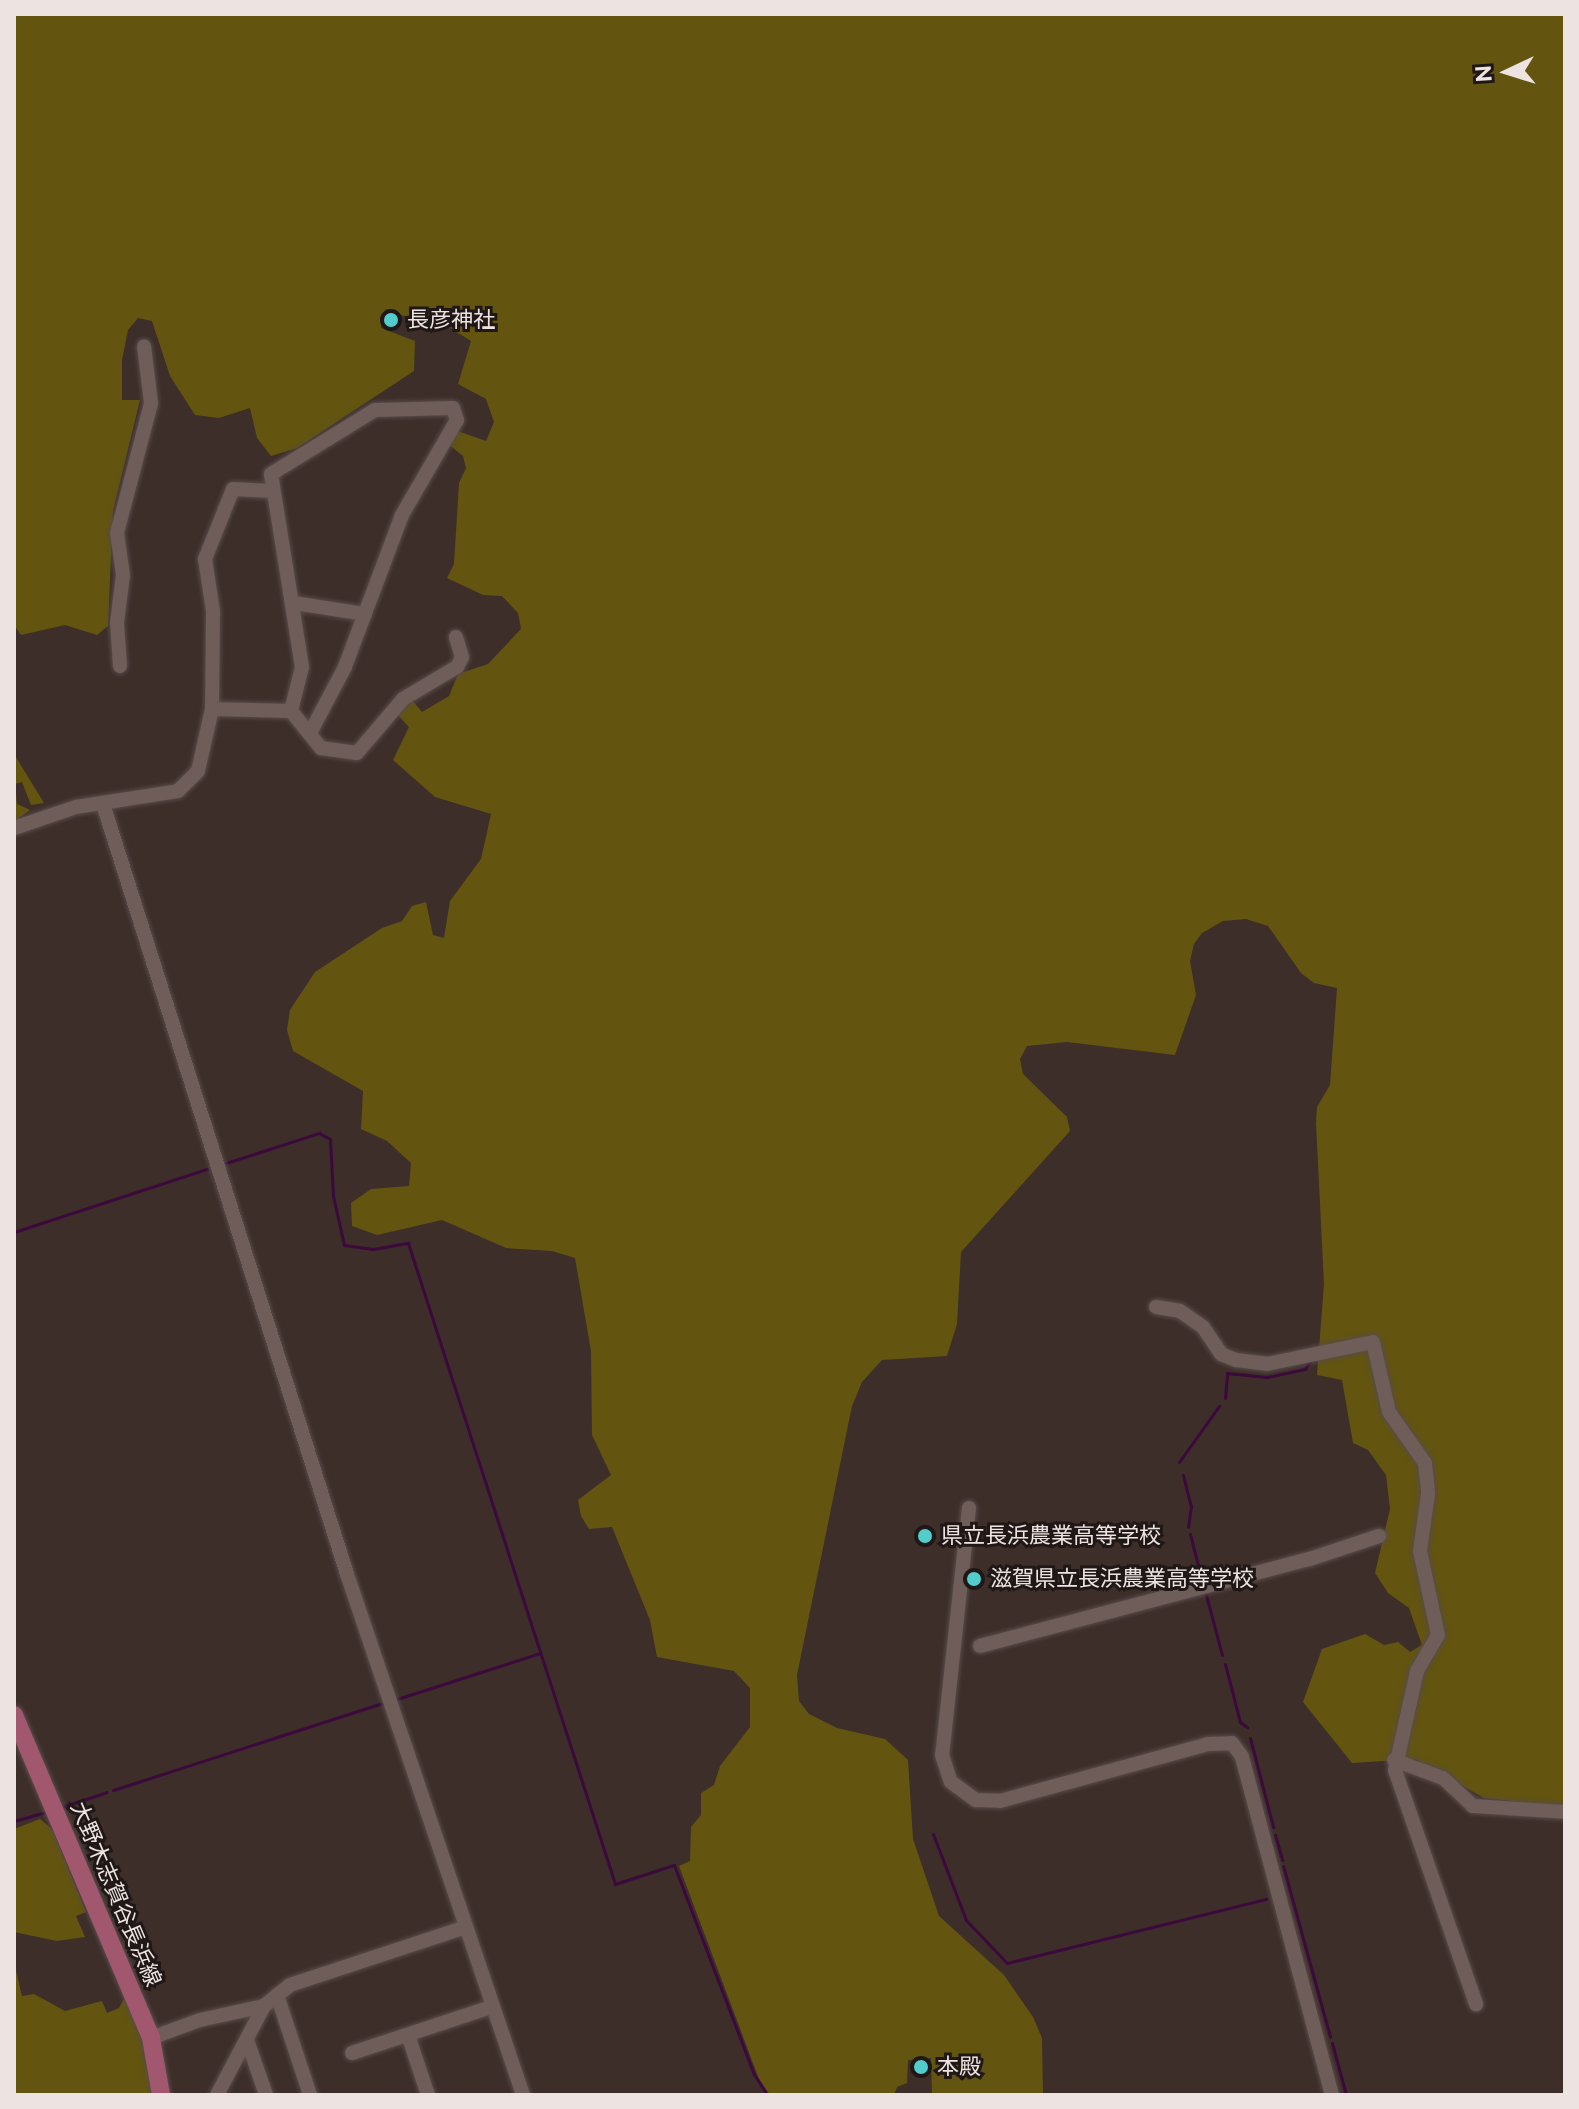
<!DOCTYPE html>
<html>
<head>
<meta charset="utf-8">
<style>
	body { margin:0 }
	#map { position:relative; width:1579px; height:2109px; overflow:hidden; background:#3d2e2a; font-family:Raleway,"Noto Sans JP",sans-serif }
	div>[style] { position:absolute }
	[style*='--x'] { left:calc(var(--x)*1px); top:calc(var(--y)*1px); width:calc(var(--w)*1px); rotate:calc(var(--a)*1deg) }
	.green>* { inset:0; background:#635510 }
	.stream>* { height:3px; margin:-1.5px; padding:0 1.5px; transform-origin:1.5px; border-radius:1.5px; background:#3b093b }
	.roads { filter:drop-shadow(0 0 2px #584b49) drop-shadow(0 0 2px #584b49) }
	.minor>* { height:14px; margin:-7px; padding:0 7px; transform-origin:7px; border-radius:7px; background:#6e5d59 }
	.major>* { height:18px; margin:-9px; padding:0 9px; transform-origin:9px; border-radius:9px; background:#a1586f }
	.dots>* { width:22px; height:22px; translate:-50% -50%; box-sizing:border-box; border:4px solid #1f1816; border-radius:50% }
	span { translate:-50% -50%; white-space:nowrap; text-align:center; line-height:1.15; -webkit-text-stroke:6px #1f1816; paint-order:stroke }
	.poi-label { font-size:22px; color:#ede3e1 }
	.left { translate:0 -50%; text-align:left }
	.street-label { font-size:22px; color:#ede3e1 }
	.frame { position:absolute; inset:0; border:16px solid #ede3e1; pointer-events:none }
	.north { position:absolute; left:1467px; top:32px; width:80px; height:80px; -webkit-text-stroke:6px #1f1816; paint-order:stroke; rotate:266deg; font-size:22px; font-weight:700; line-height:32px; text-align:center; color:#ede3e1 }
	.north::after { content:''; display:block; margin:auto; width:28px; height:36px; background:#ede3e1; clip-path:polygon(50% 0,100% 100%,50% 72%,0 100%) }
</style>
</head>
<body>
<div id="map">
	<div class="green">
		<i style="clip-path:polygon(14px 14px,1565px 14px,1565px 1807px,1484px 1798px,1415px 1759px,1352px 1763px,1303px 1702px,1322px 1649px,1365px 1634px,1384px 1645px,1398px 1642px,1410px 1652px,1422px 1645px,1409px 1608px,1388px 1593px,1375px 1573px,1390px 1509px,1386px 1475px,1368px 1450px,1353px 1443px,1342px 1380px,1317px 1375px,1324px 1284px,1316px 1123px,1317px 1107px,1330px 1085px,1337px 988px,1314px 983px,1301px 973px,1268px 926px,1246px 919px,1223px 921px,1202px 933px,1194px 944px,1190px 961px,1196px 995px,1175px 1055px,1067px 1042px,1027px 1046px,1020px 1059px,1023px 1074px,1067px 1117px,1070px 1131px,961px 1252px,957px 1324px,947px 1356px,882px 1360px,862px 1382px,852px 1406px,797px 1675px,799px 1701px,809px 1714px,837px 1728px,885px 1739px,908px 1760px,913px 1839px,939px 1916px,1004px 1975px,1033px 2017px,1042px 2038px,1043px 2095px,932px 2095px,931px 2058px,908px 2060px,907px 2083px,897px 2087px,894px 2095px,770px 2095px,759px 2079px,679px 1866px,690px 1861px,691px 1827px,701px 1815px,701px 1793px,714px 1785px,720px 1766px,750px 1727px,750px 1688px,734px 1671px,657px 1657px,650px 1620px,612px 1527px,589px 1529px,581px 1516px,578px 1500px,611px 1475px,592px 1435px,591px 1351px,575px 1258px,552px 1251px,506px 1248px,442px 1220px,377px 1235px,352px 1226px,351px 1203px,371px 1189px,409px 1186px,411px 1163px,387px 1141px,361px 1129px,363px 1091px,293px 1051px,287px 1030px,290px 1010px,315px 972px,382px 928px,402px 921px,412px 906px,426px 902px,433px 935px,444px 938px,450px 901px,481px 859px,491px 814px,435px 797px,393px 760px,409px 727px,396px 713px,412px 700px,422px 712px,449px 696px,458px 674px,488px 664px,521px 629px,518px 613px,502px 596px,483px 595px,447px 578px,454px 564px,459px 483px,466px 468px,463px 456px,447px 443px,452px 429px,486px 441px,494px 422px,486px 399px,458px 384px,471px 341px,428px 314px,404px 316px,386px 309px,381px 328px,415px 341px,414px 371px,297px 448px,271px 456px,257px 438px,250px 408px,219px 418px,195px 415px,170px 376px,152px 321px,138px 318px,128px 330px,122px 360px,122px 400px,140px 400px,113px 511px,108px 626px,97px 635px,65px 625px,21px 635px,14px 625px)"></i>
		<i style="clip-path:polygon(14px 754px,44px 803px,31px 805px,22px 782px,15px 784px,17px 804px,30px 810px,14px 822px)"></i>
		<i style="clip-path:polygon(40px 1819px,52px 1829px,86px 1912px,76px 1916px,85px 1937px,57px 1941px,14px 1932px,14px 1829px)"></i>
		<i style="clip-path:polygon(14px 1962px,22px 1996px,34px 1994px,65px 2011px,102px 2001px,107px 2013px,119px 2008px,126px 1995px,151px 2064px,153px 2095px,14px 2095px)"></i>
	</div>
	<div class="stream">
		<i style="--x:226;--y:1163;--w:98;--a:-17.9"></i>
		<i style="--x:319;--y:1133;--w:13;--a:29"></i>
		<i style="--x:330;--y:1139;--w:57;--a:87"></i>
		<i style="--x:333;--y:1196;--w:50;--a:77.3"></i>
		<i style="--x:344;--y:1245;--w:29;--a:8"></i>
		<i style="--x:373;--y:1249;--w:36;--a:-10"></i>
		<i style="--x:408;--y:1243;--w:674;--a:72.1"></i>
		<i style="--x:615;--y:1884;--w:62;--a:-17.9"></i>
		<i style="--x:674;--y:1865;--w:224;--a:69.1"></i>
		<i style="--x:754;--y:2074;--w:25;--a:58"></i>
		<i style="--x:14;--y:1232;--w:203;--a:-18.1"></i>
		<i style="--x:1225;--y:1398;--w:25;--a:-85"></i>
		<i style="--x:1227;--y:1373;--w:40;--a:5.7"></i>
		<i style="--x:1267;--y:1377;--w:39;--a:-12"></i>
		<i style="--x:1305;--y:1369;--w:11;--a:-56"></i>
		<i style="--x:1179;--y:1462;--w:69;--a:-54.5"></i>
		<i style="--x:1183;--y:1475;--w:32;--a:76"></i>
		<i style="--x:1191;--y:1506;--w:21;--a:98"></i>
		<i style="--x:1190;--y:1534;--w:49;--a:75.7"></i>
		<i style="--x:1206;--y:1595;--w:62;--a:75.1"></i>
		<i style="--x:1225;--y:1664;--w:60;--a:75.5"></i>
		<i style="--x:1240;--y:1722;--w:9;--a:36"></i>
		<i style="--x:397;--y:1699;--w:150;--a:-17.8"></i>
		<i style="--x:1250;--y:1738;--w:92;--a:75.5"></i>
		<i style="--x:113;--y:1790;--w:284;--a:-17.9"></i>
		<i style="--x:62;--y:1807;--w:47;--a:-18.4"></i>
		<i style="--x:14;--y:1821;--w:36;--a:-16"></i>
		<i style="--x:933;--y:1834;--w:92;--a:69"></i>
		<i style="--x:966;--y:1920;--w:59;--a:46.4"></i>
		<i style="--x:1007;--y:1963;--w:267;--a:-13.9"></i>
		<i style="--x:1275;--y:1835;--w:26;--a:74"></i>
		<i style="--x:1283;--y:1866;--w:177;--a:74.6"></i>
		<i style="--x:1332;--y:2043;--w:54;--a:74.9"></i>
	</div>
	<div class="roads">
		<div class="minor">
			<i style="--x:294;--y:603;--w:72;--a:8.8"></i>
			<i style="--x:120;--y:666;--w:43;--a:-94"></i>
			<i style="--x:117;--y:623;--w:48;--a:-82.9"></i>
			<i style="--x:123;--y:575;--w:42;--a:-98.1"></i>
			<i style="--x:117;--y:533;--w:134;--a:-75.3"></i>
			<i style="--x:151;--y:403;--w:57;--a:-97"></i>
			<i style="--x:212;--y:709;--w:79;--a:1.5"></i>
			<i style="--x:291;--y:711;--w:48;--a:51"></i>
			<i style="--x:321;--y:748;--w:36;--a:8"></i>
			<i style="--x:357;--y:753;--w:71;--a:-49.6"></i>
			<i style="--x:403;--y:699;--w:63;--a:-30.7"></i>
			<i style="--x:457;--y:667;--w:11;--a:-63"></i>
			<i style="--x:462;--y:657;--w:21;--a:-107"></i>
			<i style="--x:291;--y:711;--w:45;--a:-76"></i>
			<i style="--x:302;--y:667;--w:195;--a:-99.1"></i>
			<i style="--x:271;--y:474;--w:122;--a:-31.6"></i>
			<i style="--x:375;--y:410;--w:78;--a:-1.5"></i>
			<i style="--x:453;--y:408;--w:13;--a:72"></i>
			<i style="--x:457;--y:420;--w:110;--a:120.1"></i>
			<i style="--x:402;--y:515;--w:162;--a:110.6"></i>
			<i style="--x:345;--y:667;--w:75;--a:117.9"></i>
			<i style="--x:103;--y:804;--w:808;--a:72.42"></i>
			<i style="--x:347;--y:1574;--w:550;--a:71.33"></i>
			<i style="--x:14;--y:828;--w:65;--a:-18.7"></i>
			<i style="--x:76;--y:807;--w:103;--a:-8.9"></i>
			<i style="--x:178;--y:791;--w:28;--a:-45"></i>
			<i style="--x:198;--y:771;--w:64;--a:-77.3"></i>
			<i style="--x:212;--y:709;--w:98;--a:-89.4"></i>
			<i style="--x:213;--y:611;--w:53;--a:-98.7"></i>
			<i style="--x:205;--y:559;--w:75;--a:-68.2"></i>
			<i style="--x:233;--y:489;--w:38;--a:3"></i>
			<i style="--x:1156;--y:1307;--w:24;--a:9"></i>
			<i style="--x:1180;--y:1311;--w:28;--a:35"></i>
			<i style="--x:1203;--y:1327;--w:32;--a:56"></i>
			<i style="--x:1221;--y:1354;--w:16;--a:22"></i>
			<i style="--x:1236;--y:1360;--w:31;--a:7"></i>
			<i style="--x:1267;--y:1364;--w:108;--a:-11.7"></i>
			<i style="--x:1373;--y:1342;--w:72;--a:77.1"></i>
			<i style="--x:1389;--y:1412;--w:62;--a:54.8"></i>
			<i style="--x:1425;--y:1463;--w:31;--a:84"></i>
			<i style="--x:1428;--y:1494;--w:58;--a:98"></i>
			<i style="--x:1420;--y:1551;--w:86;--a:77.9"></i>
			<i style="--x:1438;--y:1635;--w:42;--a:120.3"></i>
			<i style="--x:1417;--y:1671;--w:101;--a:102.5"></i>
			<i style="--x:1395;--y:1770;--w:248;--a:70.9"></i>
			<i style="--x:969;--y:1508;--w:248;--a:96.2"></i>
			<i style="--x:942;--y:1755;--w:28;--a:72"></i>
			<i style="--x:951;--y:1782;--w:31;--a:36"></i>
			<i style="--x:976;--y:1800;--w:24;--a:2"></i>
			<i style="--x:1000;--y:1801;--w:216;--a:-15.3"></i>
			<i style="--x:1208;--y:1744;--w:24;--a:-2"></i>
			<i style="--x:1232;--y:1743;--w:17;--a:54"></i>
			<i style="--x:1242;--y:1757;--w:350;--a:75.1"></i>
			<i style="--x:980;--y:1646;--w:341;--a:-14.8"></i>
			<i style="--x:1310;--y:1559;--w:73;--a:-18.4"></i>
			<i style="--x:1394;--y:1760;--w:52;--a:20.2"></i>
			<i style="--x:1443;--y:1778;--w:41;--a:43"></i>
			<i style="--x:1473;--y:1806;--w:92;--a:3.7"></i>
			<i style="--x:277;--y:1995;--w:105;--a:71.7"></i>
			<i style="--x:408;--y:2035;--w:63;--a:71.6"></i>
			<i style="--x:151;--y:2038;--w:52;--a:-20.2"></i>
			<i style="--x:200;--y:2020;--w:66;--a:-12.3"></i>
			<i style="--x:247;--y:2040;--w:58;--a:70.9"></i>
			<i style="--x:352;--y:2053;--w:146;--a:-18.3"></i>
			<i style="--x:217;--y:2095;--w:101;--a:-62.2"></i>
			<i style="--x:264;--y:2006;--w:33;--a:-39"></i>
			<i style="--x:290;--y:1985;--w:182;--a:-18.2"></i>
		</div>
		<div class="major">
			<i style="--x:14;--y:1715;--w:351;--a:67"></i>
			<i style="--x:151;--y:2038;--w:58;--a:80"></i>
		</div>
	</div>
	<div class="dots">
		<i style="left:391px;top:320px;background:#53cdcb"></i>
		<i style="left:925px;top:1536px;background:#53cdcb"></i>
		<i style="left:974px;top:1579px;background:#53cdcb"></i>
		<i style="left:921px;top:2067px;background:#53cdcb"></i>
	</div>
	<div class="poi-label">
		<span class="left" style="left:407px;top:320px">長彦神社</span>
		<span class="left" style="left:941px;top:1536px">県立長浜農業高等学校</span>
		<span class="left" style="left:990px;top:1579px">滋賀県立長浜農業高等学校</span>
		<span class="left" style="left:937px;top:2067px">本殿</span>
	</div>
	<div class="street-label">
		<span style="left:116px;top:1894px;rotate:67deg">大野木志賀谷長浜線</span>
	</div>
	<div class="frame"></div>
	<div class="north">N</div>
</div>
</body>
</html>
